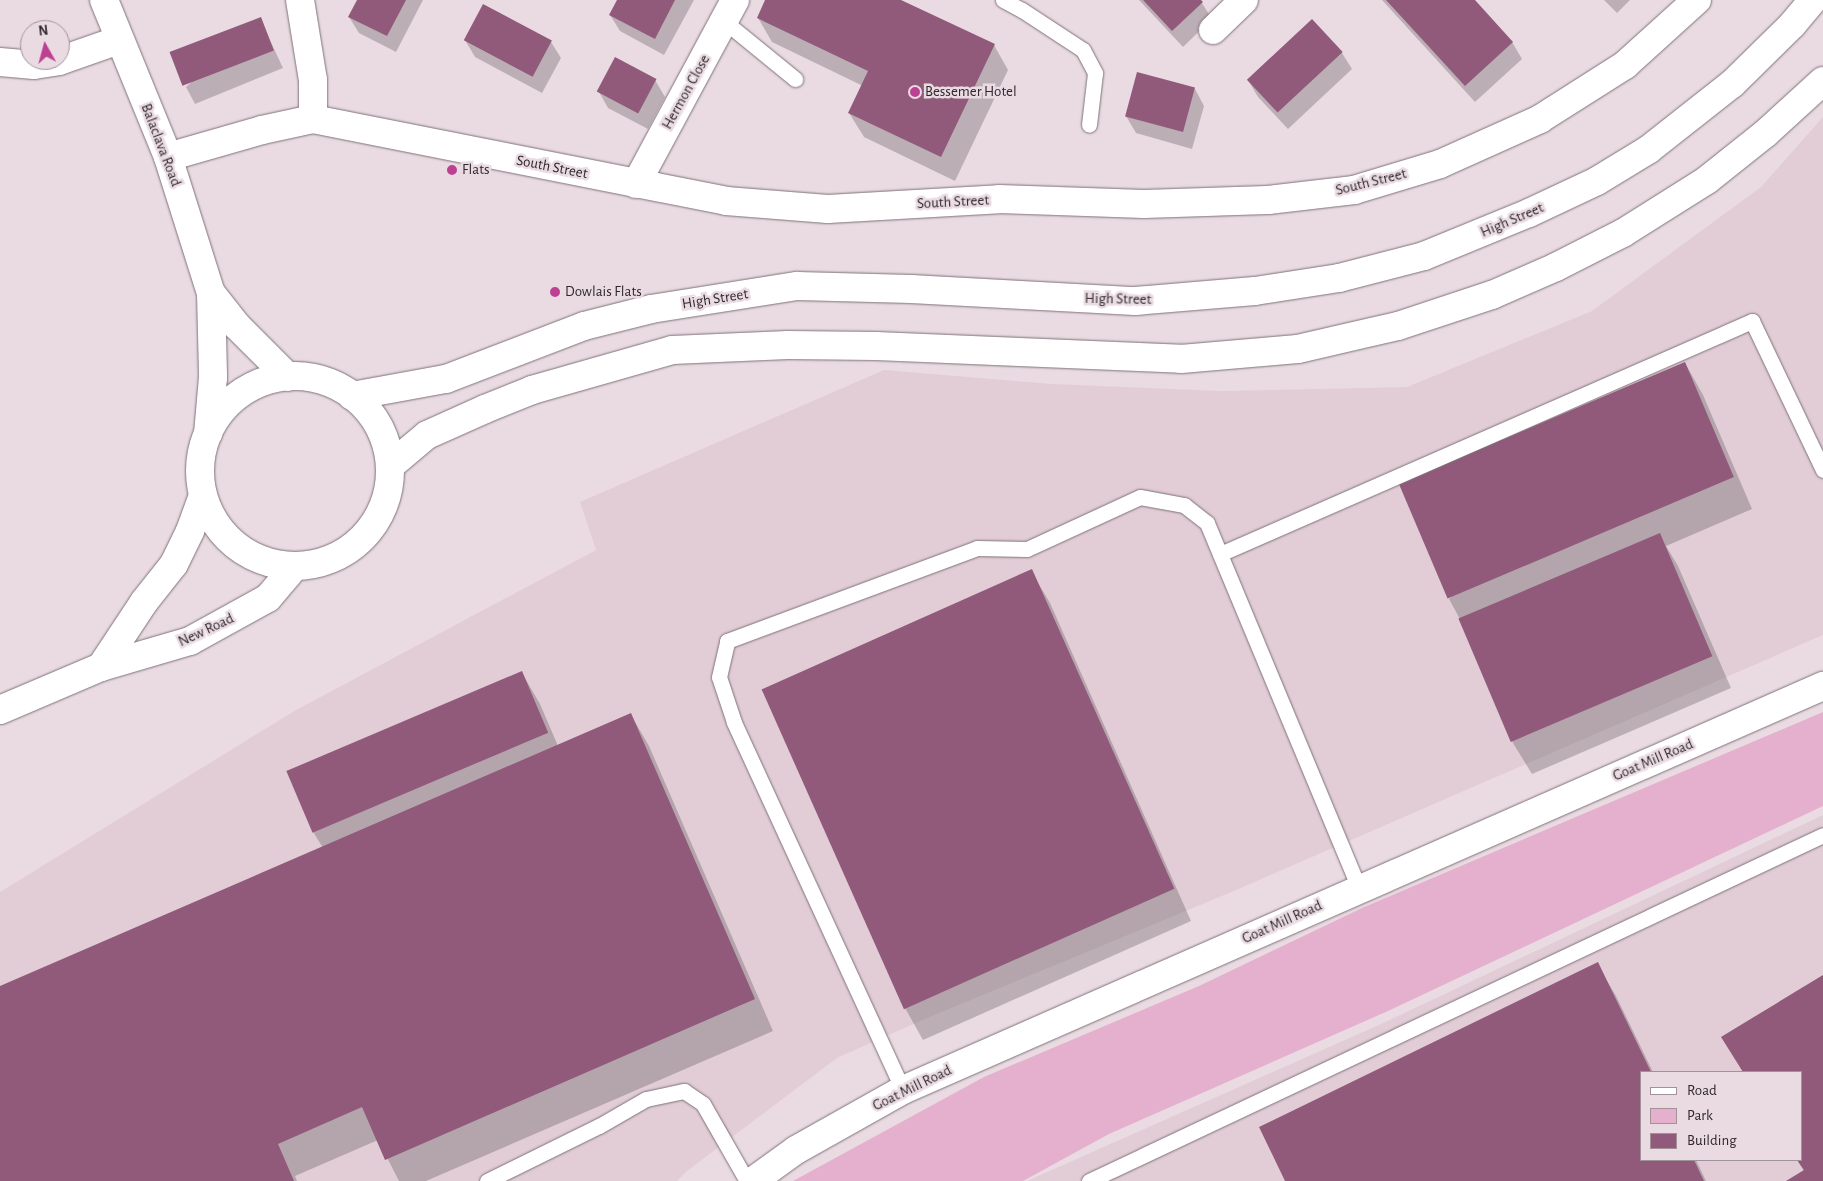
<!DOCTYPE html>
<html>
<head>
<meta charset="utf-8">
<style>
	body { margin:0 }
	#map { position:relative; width:1823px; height:1181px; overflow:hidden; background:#eadbe3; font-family:"Alegreya Sans",sans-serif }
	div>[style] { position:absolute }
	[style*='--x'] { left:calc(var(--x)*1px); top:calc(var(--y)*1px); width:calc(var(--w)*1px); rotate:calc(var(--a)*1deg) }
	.built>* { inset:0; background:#e2cdd7 }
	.green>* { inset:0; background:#e5b0ce }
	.shadow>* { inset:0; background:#0003 }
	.building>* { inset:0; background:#91597a; transform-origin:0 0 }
	.roads { filter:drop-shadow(0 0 1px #7e7178) drop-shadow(0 0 1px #7e7178) }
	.service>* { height:15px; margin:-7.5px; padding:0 7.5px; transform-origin:7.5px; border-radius:7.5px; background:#fff }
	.minor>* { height:28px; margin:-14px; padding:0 14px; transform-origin:14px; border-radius:14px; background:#fff }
	.tertiary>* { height:28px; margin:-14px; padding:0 14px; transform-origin:14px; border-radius:14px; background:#fff }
	.tertiary>.ring { margin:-14px; padding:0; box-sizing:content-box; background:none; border:28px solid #fff; border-radius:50% }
	.dots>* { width:14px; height:14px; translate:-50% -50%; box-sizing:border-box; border:2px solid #eadbe3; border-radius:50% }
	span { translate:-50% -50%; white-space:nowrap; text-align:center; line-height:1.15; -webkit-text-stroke:5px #eadbe3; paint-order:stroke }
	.street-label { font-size:15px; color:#2e282b }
	.poi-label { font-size:15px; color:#2e282b }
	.left { translate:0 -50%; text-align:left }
	.legend { position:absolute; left:1640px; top:1071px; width:162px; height:90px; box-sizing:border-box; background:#eadbe3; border:1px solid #9f9399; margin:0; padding:6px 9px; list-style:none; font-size:15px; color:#2e282b }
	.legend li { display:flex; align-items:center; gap:10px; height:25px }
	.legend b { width:25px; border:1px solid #9f9399 }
	.north { position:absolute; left:20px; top:20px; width:50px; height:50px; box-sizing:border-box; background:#eadbe3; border:1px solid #9f9399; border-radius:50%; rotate:353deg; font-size:14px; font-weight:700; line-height:20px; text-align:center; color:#2e282b }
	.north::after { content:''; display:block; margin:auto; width:18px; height:22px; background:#bd4192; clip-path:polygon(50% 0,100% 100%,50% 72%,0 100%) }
</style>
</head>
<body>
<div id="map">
	<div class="built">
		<i style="clip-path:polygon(1823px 117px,1823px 635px,1234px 891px,920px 1021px,837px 1058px,687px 1171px,677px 1181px,0 1181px,0 892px,296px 710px,596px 550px,580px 502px,884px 370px,1051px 384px,1221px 391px,1407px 387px,1592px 311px,1761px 187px)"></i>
		<i style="clip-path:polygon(evenodd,1823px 815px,1823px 1181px,1027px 1181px,1381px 1024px,1823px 815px,1642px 1072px,1802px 1072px,1802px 1160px,1642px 1160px,1642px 1072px)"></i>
	</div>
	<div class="green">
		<i style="clip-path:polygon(1823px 712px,1823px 806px,1388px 1011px,1109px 1134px,1023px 1181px,793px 1181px,984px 1077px,1199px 986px,1362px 908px)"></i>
	</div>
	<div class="shadow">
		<i style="clip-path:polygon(358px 0,423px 0,396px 52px,359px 33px,349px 17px)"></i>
		<i style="clip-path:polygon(618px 0,694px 0,664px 55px,620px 31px,610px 15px)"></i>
		<i style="clip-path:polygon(767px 0,898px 0,994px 45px,1008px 70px,955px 181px,864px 137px,849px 113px,863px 86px,772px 42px,758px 18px)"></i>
		<i style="clip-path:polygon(1139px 0,1200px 0,1212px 19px,1183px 47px)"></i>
		<i style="clip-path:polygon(1382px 0,1474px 0,1512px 42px,1522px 59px,1475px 102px)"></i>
		<i style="clip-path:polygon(1604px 0,1630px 0,1617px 13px)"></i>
		<i style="clip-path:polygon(260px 19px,283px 68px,195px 104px,186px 87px)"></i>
		<i style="clip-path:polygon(1312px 20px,1342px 53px,1352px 69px,1288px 129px,1258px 97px,1248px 80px)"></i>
		<i style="clip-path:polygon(465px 40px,551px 42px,561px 58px,542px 93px,475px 57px)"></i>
		<i style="clip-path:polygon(655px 80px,665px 97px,648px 129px,608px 108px,599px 92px)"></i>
		<i style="clip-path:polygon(1195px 89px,1204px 106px,1192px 149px,1136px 133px,1126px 116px)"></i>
		<i style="clip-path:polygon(1685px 363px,1703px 395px,1752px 509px,1666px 546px,1678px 566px,1731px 688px,1532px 774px,1513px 743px,1461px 621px,1449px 599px)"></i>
		<i style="clip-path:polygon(1031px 571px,1050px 603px,1191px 921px,923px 1040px,905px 1008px)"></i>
		<i style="clip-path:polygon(522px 673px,540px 704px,558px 746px,631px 715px,649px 746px,773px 1031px,426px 1181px,399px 1181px,378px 1140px,295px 1176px,297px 1181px,0 1181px,0 987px,323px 848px,312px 830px)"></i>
		<i style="clip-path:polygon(1597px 964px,1616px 996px,1653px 1072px,1642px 1072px,1642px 1160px,1696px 1160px,1706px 1181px,1286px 1181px)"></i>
		<i style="clip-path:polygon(1823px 976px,1823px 1181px,1788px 1181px,1804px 1171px,1797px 1160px,1802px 1160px,1802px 1072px,1743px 1072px,1723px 1038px)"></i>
	</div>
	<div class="building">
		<i style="clip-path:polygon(357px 0,406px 0,387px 36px,348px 17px)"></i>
		<i style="clip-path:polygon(617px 0,675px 0,655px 39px,609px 15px)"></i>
		<i style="clip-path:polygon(765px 0,901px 0,995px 44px,941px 157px,848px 113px,868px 71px,757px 18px)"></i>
		<i style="clip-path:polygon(1143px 0,1201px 0,1203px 2px,1172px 31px)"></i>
		<i style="clip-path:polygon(1386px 0,1475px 0,1513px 42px,1465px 86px)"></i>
		<i style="left:483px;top:4px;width:78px;height:41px;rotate:28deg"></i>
		<i style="left:261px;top:17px;width:36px;height:98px;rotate:69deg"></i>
		<i style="left:1312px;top:19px;width:45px;height:89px;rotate:47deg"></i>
		<i style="left:615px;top:57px;width:47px;height:39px;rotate:28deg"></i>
		<i style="left:1137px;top:72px;width:60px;height:46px;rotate:15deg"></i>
		<i style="left:1685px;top:362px;width:125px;height:311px;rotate:67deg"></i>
		<i style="left:1660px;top:533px;width:134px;height:219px;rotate:67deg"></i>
		<i style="left:1032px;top:569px;width:350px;height:296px;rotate:66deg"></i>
		<i style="left:522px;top:671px;width:67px;height:256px;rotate:67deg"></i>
		<i style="clip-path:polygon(631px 713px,755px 999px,385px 1160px,362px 1107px,278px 1144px,294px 1181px,0 1181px,0 986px)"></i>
		<i style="clip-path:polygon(1598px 962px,1651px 1072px,1642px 1072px,1642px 1160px,1694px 1160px,1704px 1181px,1285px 1181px,1259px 1127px)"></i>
		<i style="clip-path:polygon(1823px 975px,1823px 1181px,1786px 1181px,1804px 1170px,1797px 1160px,1802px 1160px,1802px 1072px,1743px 1072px,1721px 1037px)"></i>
	</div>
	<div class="roads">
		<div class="service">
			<i style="--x:1003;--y:0;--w:21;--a:28"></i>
			<i style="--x:1022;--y:10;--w:73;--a:33.3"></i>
			<i style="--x:1083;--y:50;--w:26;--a:62"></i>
			<i style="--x:1095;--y:73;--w:52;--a:96.6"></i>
			<i style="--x:724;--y:21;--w:92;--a:39.2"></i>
			<i style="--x:1220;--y:554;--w:581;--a:-23.65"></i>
			<i style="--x:1752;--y:321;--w:165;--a:64.5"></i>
			<i style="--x:903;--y:1090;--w:405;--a:-114.7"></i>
			<i style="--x:734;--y:722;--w:47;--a:-108.4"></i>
			<i style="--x:719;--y:677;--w:37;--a:-77"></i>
			<i style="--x:727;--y:641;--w:267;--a:-20.4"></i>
			<i style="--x:977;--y:548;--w:50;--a:1.1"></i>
			<i style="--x:1027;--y:549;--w:124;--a:-24.7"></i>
			<i style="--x:1140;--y:497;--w:45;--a:10.3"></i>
			<i style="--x:1184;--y:505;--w:29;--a:38"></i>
			<i style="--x:1207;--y:523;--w:395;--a:67.4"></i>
			<i style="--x:487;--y:1181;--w:125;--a:-26.2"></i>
			<i style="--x:599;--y:1126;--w:54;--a:-29.9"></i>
			<i style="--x:646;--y:1099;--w:39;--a:-12"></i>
			<i style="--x:684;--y:1091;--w:23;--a:34"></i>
			<i style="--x:703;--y:1104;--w:89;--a:60.3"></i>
			<i style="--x:1089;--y:1181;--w:811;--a:-25.24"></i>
		</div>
		<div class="minor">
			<i style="--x:104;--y:0;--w:170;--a:67.8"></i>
			<i style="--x:168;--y:157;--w:143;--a:72.5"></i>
			<i style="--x:211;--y:293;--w:84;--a:88.6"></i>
			<i style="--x:213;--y:377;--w:57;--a:95"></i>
			<i style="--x:300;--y:0;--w:81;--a:80.8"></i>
			<i style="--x:313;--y:80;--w:39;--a:90"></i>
			<i style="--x:1213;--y:30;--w:43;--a:-44.1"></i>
			<i style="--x:0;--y:62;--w:34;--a:5"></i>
			<i style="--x:34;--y:65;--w:25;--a:-9"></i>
			<i style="--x:59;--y:61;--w:64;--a:-19.3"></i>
			<i style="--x:168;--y:157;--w:98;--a:-16"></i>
			<i style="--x:262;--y:130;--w:52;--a:-12.2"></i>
			<i style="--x:313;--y:119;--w:421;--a:11.2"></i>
			<i style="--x:726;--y:201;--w:102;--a:4.5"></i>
			<i style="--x:828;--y:209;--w:171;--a:-3.3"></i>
			<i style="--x:999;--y:199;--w:145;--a:2"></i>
			<i style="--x:1144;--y:204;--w:124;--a:-1.8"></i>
			<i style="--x:1268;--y:200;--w:87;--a:-6.6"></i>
			<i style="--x:1354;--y:190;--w:90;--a:-16.8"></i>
			<i style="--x:1440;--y:164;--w:110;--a:-24.2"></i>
			<i style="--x:1540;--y:119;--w:101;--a:-32.4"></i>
			<i style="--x:1625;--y:65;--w:97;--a:-42.1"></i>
			<i style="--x:636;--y:184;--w:209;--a:-61.7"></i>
			<i style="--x:211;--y:293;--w:42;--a:51.8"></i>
			<i style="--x:237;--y:326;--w:72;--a:45"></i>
		</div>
		<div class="tertiary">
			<i class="ring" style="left:200px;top:376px;width:162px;height:162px"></i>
			<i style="--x:352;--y:396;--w:96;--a:-10.3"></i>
			<i style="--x:446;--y:379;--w:148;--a:-21"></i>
			<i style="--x:584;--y:326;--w:69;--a:-14.2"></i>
			<i style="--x:651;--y:309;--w:148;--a:-9"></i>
			<i style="--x:797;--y:286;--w:114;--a:1.5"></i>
			<i style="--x:911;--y:289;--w:224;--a:3.1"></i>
			<i style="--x:1135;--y:301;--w:120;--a:-4.8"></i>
			<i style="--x:1255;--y:291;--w:85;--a:-8.8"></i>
			<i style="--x:1339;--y:278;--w:88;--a:-14.5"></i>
			<i style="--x:1424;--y:256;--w:113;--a:-22.3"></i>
			<i style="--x:1529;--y:213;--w:75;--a:-25.2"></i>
			<i style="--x:1597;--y:181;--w:60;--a:-31.3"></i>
			<i style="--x:1648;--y:150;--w:107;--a:-38.2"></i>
			<i style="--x:1732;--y:84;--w:84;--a:-44.5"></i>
			<i style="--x:1792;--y:25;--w:33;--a:-50"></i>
			<i style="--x:390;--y:466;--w:48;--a:-40"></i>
			<i style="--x:427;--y:435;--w:64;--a:-24.1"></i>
			<i style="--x:485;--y:409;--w:51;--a:-22"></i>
			<i style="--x:532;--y:390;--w:146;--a:-15.9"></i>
			<i style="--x:672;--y:350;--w:116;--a:-2.5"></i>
			<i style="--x:788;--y:345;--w:88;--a:0.7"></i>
			<i style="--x:876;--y:346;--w:305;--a:2.4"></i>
			<i style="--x:1181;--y:359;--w:117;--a:-4.9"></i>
			<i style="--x:1298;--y:349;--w:103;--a:-13"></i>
			<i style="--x:1398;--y:326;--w:99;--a:-18.3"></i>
			<i style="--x:1492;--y:295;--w:70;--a:-23.6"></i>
			<i style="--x:1556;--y:267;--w:75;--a:-26.9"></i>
			<i style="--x:1623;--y:233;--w:99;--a:-32.2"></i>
			<i style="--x:1707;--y:180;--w:75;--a:-38.5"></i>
			<i style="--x:1766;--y:133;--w:77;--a:-42.4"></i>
			<i style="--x:101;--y:667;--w:78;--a:-56.5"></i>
			<i style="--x:144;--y:602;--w:48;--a:-51.7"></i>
			<i style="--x:174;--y:564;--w:37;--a:-64"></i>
			<i style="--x:190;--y:531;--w:37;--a:-70"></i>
			<i style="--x:0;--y:710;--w:110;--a:-23.1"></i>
			<i style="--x:101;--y:667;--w:93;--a:-16.3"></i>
			<i style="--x:190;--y:641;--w:89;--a:-28.9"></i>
			<i style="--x:268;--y:598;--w:42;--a:-49.8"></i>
			<i style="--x:753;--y:1181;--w:53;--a:-35.8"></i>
			<i style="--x:796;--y:1150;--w:123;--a:-29.3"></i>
			<i style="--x:903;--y:1090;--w:1005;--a:-23.71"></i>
		</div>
	</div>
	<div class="dots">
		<i style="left:915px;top:92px;background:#bd4192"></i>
		<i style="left:452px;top:170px;background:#bd4192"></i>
		<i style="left:555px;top:292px;background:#bd4192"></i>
	</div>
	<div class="street-label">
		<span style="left:686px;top:92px;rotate:-61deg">Hermon Close</span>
		<span style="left:161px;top:145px;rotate:69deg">Balaclava Road</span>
		<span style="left:552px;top:167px;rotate:11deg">South Street</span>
		<span style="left:1371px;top:182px;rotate:-14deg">South Street</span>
		<span style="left:953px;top:202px;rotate:-3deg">South Street</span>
		<span style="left:1512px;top:220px;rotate:-23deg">High Street</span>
		<span style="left:715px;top:299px;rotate:-9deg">High Street</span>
		<span style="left:1118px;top:299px;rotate:1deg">High Street</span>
		<span style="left:206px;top:630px;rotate:-25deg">New Road</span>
		<span style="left:1653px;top:760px;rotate:-23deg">Goat Mill Road</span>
		<span style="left:1282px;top:922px;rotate:-24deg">Goat Mill Road</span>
		<span style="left:912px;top:1088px;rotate:-26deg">Goat Mill Road</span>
	</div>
	<div class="poi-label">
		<span class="left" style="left:925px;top:92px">Bessemer Hotel</span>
		<span class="left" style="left:462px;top:170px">Flats</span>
		<span class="left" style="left:565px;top:292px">Dowlais Flats</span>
	</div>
	<ul class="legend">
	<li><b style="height:6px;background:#fff"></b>Road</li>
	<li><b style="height:14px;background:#e5b0ce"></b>Park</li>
	<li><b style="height:14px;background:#91597a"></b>Building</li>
	</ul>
	<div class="north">N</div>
</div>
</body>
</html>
